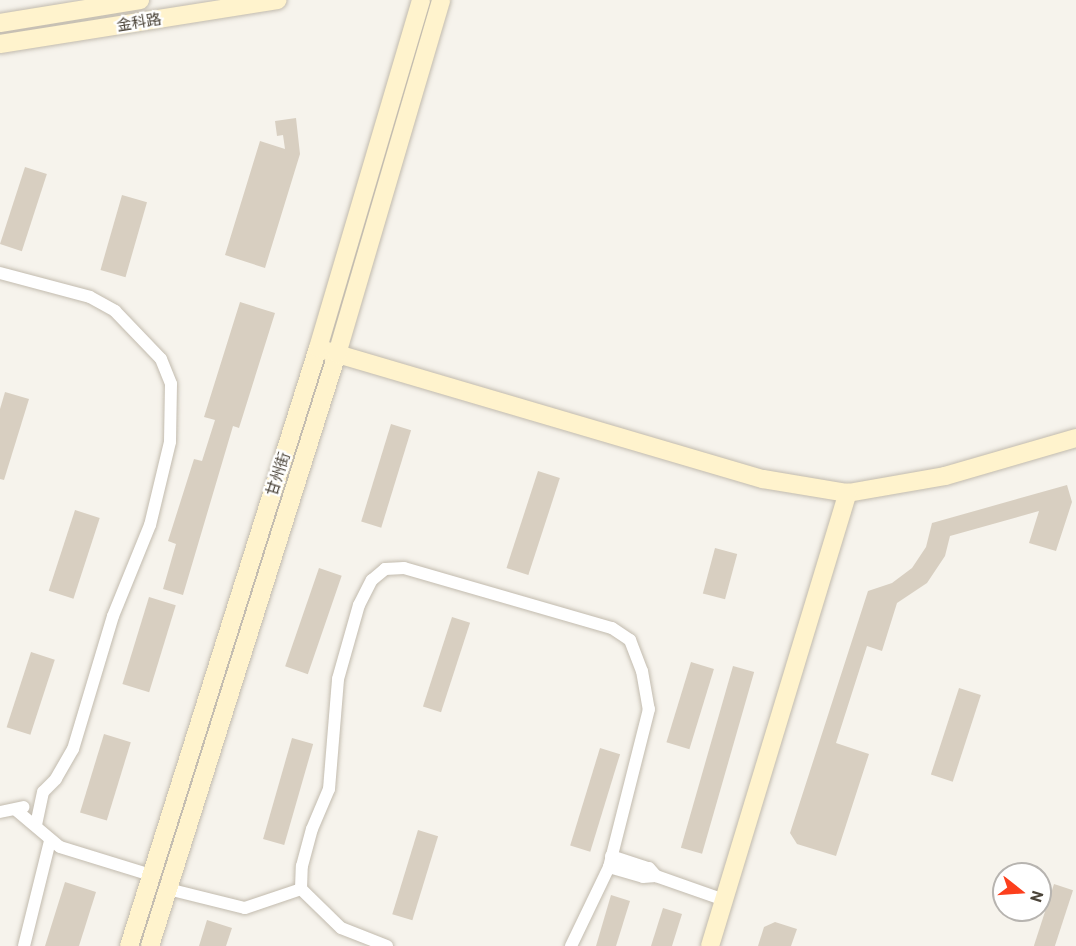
<!DOCTYPE html>
<html>
<head>
<meta charset="utf-8">
<style>
	body { margin:0 }
	#map { position:relative; width:1076px; height:946px; overflow:hidden; background:#f6f3ec; font-family:Barlow,"Noto Sans SC",sans-serif }
	div>[style] { position:absolute }
	[style*='--x'] { left:calc(var(--x)*1px); top:calc(var(--y)*1px); width:calc(var(--w)*1px); rotate:calc(var(--a)*1deg) }
	.building>* { inset:0; background:#d8cfc1; transform-origin:0 0 }
	.roads { filter:drop-shadow(0 0 2px #c2bbae) drop-shadow(0 0 2px #c2bbae) }
	.street>* { height:12px; margin:-6px; padding:0 6px; transform-origin:6px; border-radius:6px; background:#fff }
	.secondary>* { height:18px; margin:-9px; padding:0 9px; transform-origin:9px; border-radius:9px; background:#fff3cd }
	span { translate:-50% -50%; white-space:nowrap; text-align:center; line-height:1.15; -webkit-text-stroke:4.5px #fff; paint-order:stroke }
	.street-label { font-size:15px; color:#4b4439 }
	.north { position:absolute; left:992px; top:862px; width:60px; height:60px; box-sizing:border-box; background:#fff; border:2px solid #b7b4b0; border-radius:50%; rotate:107deg; font-size:16px; font-weight:700; line-height:24px; text-align:center; color:#4b4439 }
	.north::after { content:''; display:block; margin:auto; width:21px; height:27px; background:#fc3f1d; clip-path:polygon(50% 0,100% 100%,50% 72%,0 100%) }
</style>
</head>
<body>
<div id="map">
	<div class="building">
		<i style="clip-path:polygon(296px 118px,300px 154px,265px 268px,225px 255px,260px 141px,285px 149px,283px 135px,277px 136px,275px 121px)"></i>
		<i style="left:25px;top:167px;width:23px;height:81px;rotate:18deg"></i>
		<i style="left:122px;top:195px;width:26px;height:78px;rotate:16deg"></i>
		<i style="clip-path:polygon(240px 302px,275px 313px,239px 428px,233px 426px,183px 595px,163px 589px,176px 544px,168px 541px,194px 459px,202px 461px,215px 420px,204px 417px)"></i>
		<i style="clip-path:polygon(5px 392px,29px 399px,4px 480px,0 479px,0 409px)"></i>
		<i style="left:391px;top:424px;width:21px;height:102px;rotate:17deg"></i>
		<i style="left:538px;top:471px;width:23px;height:102px;rotate:18deg"></i>
		<i style="clip-path:polygon(1067px 485px,1072px 502px,1056px 551px,1029px 543px,1039px 511px,950px 536px,945px 556px,927px 583px,897px 603px,882px 651px,867px 646px,836px 743px,869px 754px,836px 856px,797px 844px,790px 833px,868px 591px,892px 583px,912px 568px,926px 547px,932px 523px)"></i>
		<i style="left:75px;top:510px;width:26px;height:85px;rotate:18deg"></i>
		<i style="left:715px;top:548px;width:23px;height:47px;rotate:15deg"></i>
		<i style="left:319px;top:568px;width:24px;height:104px;rotate:19deg"></i>
		<i style="left:149px;top:597px;width:28px;height:91px;rotate:17deg"></i>
		<i style="left:452px;top:617px;width:19px;height:94px;rotate:18deg"></i>
		<i style="left:31px;top:652px;width:25px;height:79px;rotate:18deg"></i>
		<i style="left:691px;top:662px;width:24px;height:84px;rotate:17deg"></i>
		<i style="left:733px;top:666px;width:22px;height:189px;rotate:16deg"></i>
		<i style="left:959px;top:688px;width:23px;height:91px;rotate:18deg"></i>
		<i style="left:104px;top:734px;width:28px;height:82px;rotate:17deg"></i>
		<i style="left:292px;top:738px;width:22px;height:105px;rotate:16deg"></i>
		<i style="left:600px;top:748px;width:21px;height:102px;rotate:17deg"></i>
		<i style="left:418px;top:830px;width:21px;height:88px;rotate:17deg"></i>
		<i style="clip-path:polygon(65px 882px,96px 892px,79px 946px,45px 946px)"></i>
		<i style="left:1054px;top:884px;width:20px;height:65px;rotate:18deg"></i>
		<i style="clip-path:polygon(611px 895px,630px 901px,616px 946px,596px 946px)"></i>
		<i style="clip-path:polygon(663px 908px,682px 914px,672px 946px,651px 946px)"></i>
		<i style="clip-path:polygon(207px 920px,232px 928px,226px 946px,199px 946px)"></i>
		<i style="clip-path:polygon(775px 922px,797px 929px,791px 946px,758px 946px,764px 927px)"></i>
	</div>
	<div class="roads">
		<div class="street">
			<i style="--x:0;--y:273;--w:93;--a:14.9"></i>
			<i style="--x:90;--y:297;--w:29;--a:29"></i>
			<i style="--x:115;--y:311;--w:66;--a:46.2"></i>
			<i style="--x:161;--y:359;--w:27;--a:68"></i>
			<i style="--x:171;--y:384;--w:58;--a:91"></i>
			<i style="--x:170;--y:442;--w:85;--a:103.5"></i>
			<i style="--x:150;--y:525;--w:98;--a:112.1"></i>
			<i style="--x:113;--y:616;--w:139;--a:106.7"></i>
			<i style="--x:73;--y:749;--w:34;--a:120"></i>
			<i style="--x:56;--y:779;--w:18;--a:135"></i>
			<i style="--x:43;--y:792;--w:34;--a:102"></i>
			<i style="--x:16;--y:810;--w:57;--a:40.1"></i>
			<i style="--x:60;--y:847;--w:95;--a:17.1"></i>
			<i style="--x:0;--y:812;--w:24;--a:-12"></i>
			<i style="--x:611;--y:856;--w:40;--a:18"></i>
			<i style="--x:649;--y:868;--w:11;--a:49"></i>
			<i style="--x:609;--y:867;--w:35;--a:16"></i>
			<i style="--x:643;--y:877;--w:13;--a:-4"></i>
			<i style="--x:656;--y:876;--w:72;--a:19.4"></i>
			<i style="--x:168;--y:889;--w:79;--a:13.9"></i>
			<i style="--x:245;--y:908;--w:59;--a:-18.7"></i>
			<i style="--x:24;--y:946;--w:108;--a:-76.1"></i>
			<i style="--x:387;--y:946;--w:49;--a:-158.6"></i>
			<i style="--x:341;--y:928;--w:56;--a:-135.7"></i>
			<i style="--x:301;--y:889;--w:23;--a:-88"></i>
			<i style="--x:302;--y:866;--w:38;--a:-75"></i>
			<i style="--x:312;--y:829;--w:43;--a:-67"></i>
			<i style="--x:329;--y:789;--w:110;--a:-85.3"></i>
			<i style="--x:338;--y:679;--w:77;--a:-74.2"></i>
			<i style="--x:359;--y:605;--w:28;--a:-63"></i>
			<i style="--x:372;--y:580;--w:17;--a:-40"></i>
			<i style="--x:385;--y:569;--w:19;--a:-3"></i>
			<i style="--x:404;--y:568;--w:216;--a:16.1"></i>
			<i style="--x:612;--y:628;--w:22;--a:34"></i>
			<i style="--x:630;--y:640;--w:33;--a:69"></i>
			<i style="--x:642;--y:671;--w:39;--a:80"></i>
			<i style="--x:649;--y:709;--w:163;--a:104.2"></i>
			<i style="--x:609;--y:867;--w:88;--a:115.7"></i>
		</div>
		<div class="secondary">
			<i style="--x:0;--y:23;--w:142;--a:-9.3"></i>
			<i style="--x:0;--y:44;--w:281;--a:-9"></i>
			<i style="--x:327;--y:351;--w:454;--a:16.4"></i>
			<i style="--x:763;--y:479;--w:86;--a:9.4"></i>
			<i style="--x:848;--y:493;--w:98;--a:-9.9"></i>
			<i style="--x:945;--y:476;--w:136;--a:-16.2"></i>
			<i style="--x:129;--y:946;--w:627;--a:-72.46"></i>
			<i style="--x:318;--y:348;--w:363;--a:-73.5"></i>
			<i style="--x:150;--y:946;--w:621;--a:-72.47"></i>
			<i style="--x:337;--y:354;--w:369;--a:-73.6"></i>
			<i style="--x:710;--y:946;--w:474;--a:-73.1"></i>
		</div>
	</div>
	<div class="street-label">
		<span style="left:139px;top:22px;rotate:-9deg">金科路</span>
		<span style="left:278px;top:474px;rotate:-72deg">甘州街</span>
	</div>
	<div class="north">N</div>
</div>
</body>
</html>
